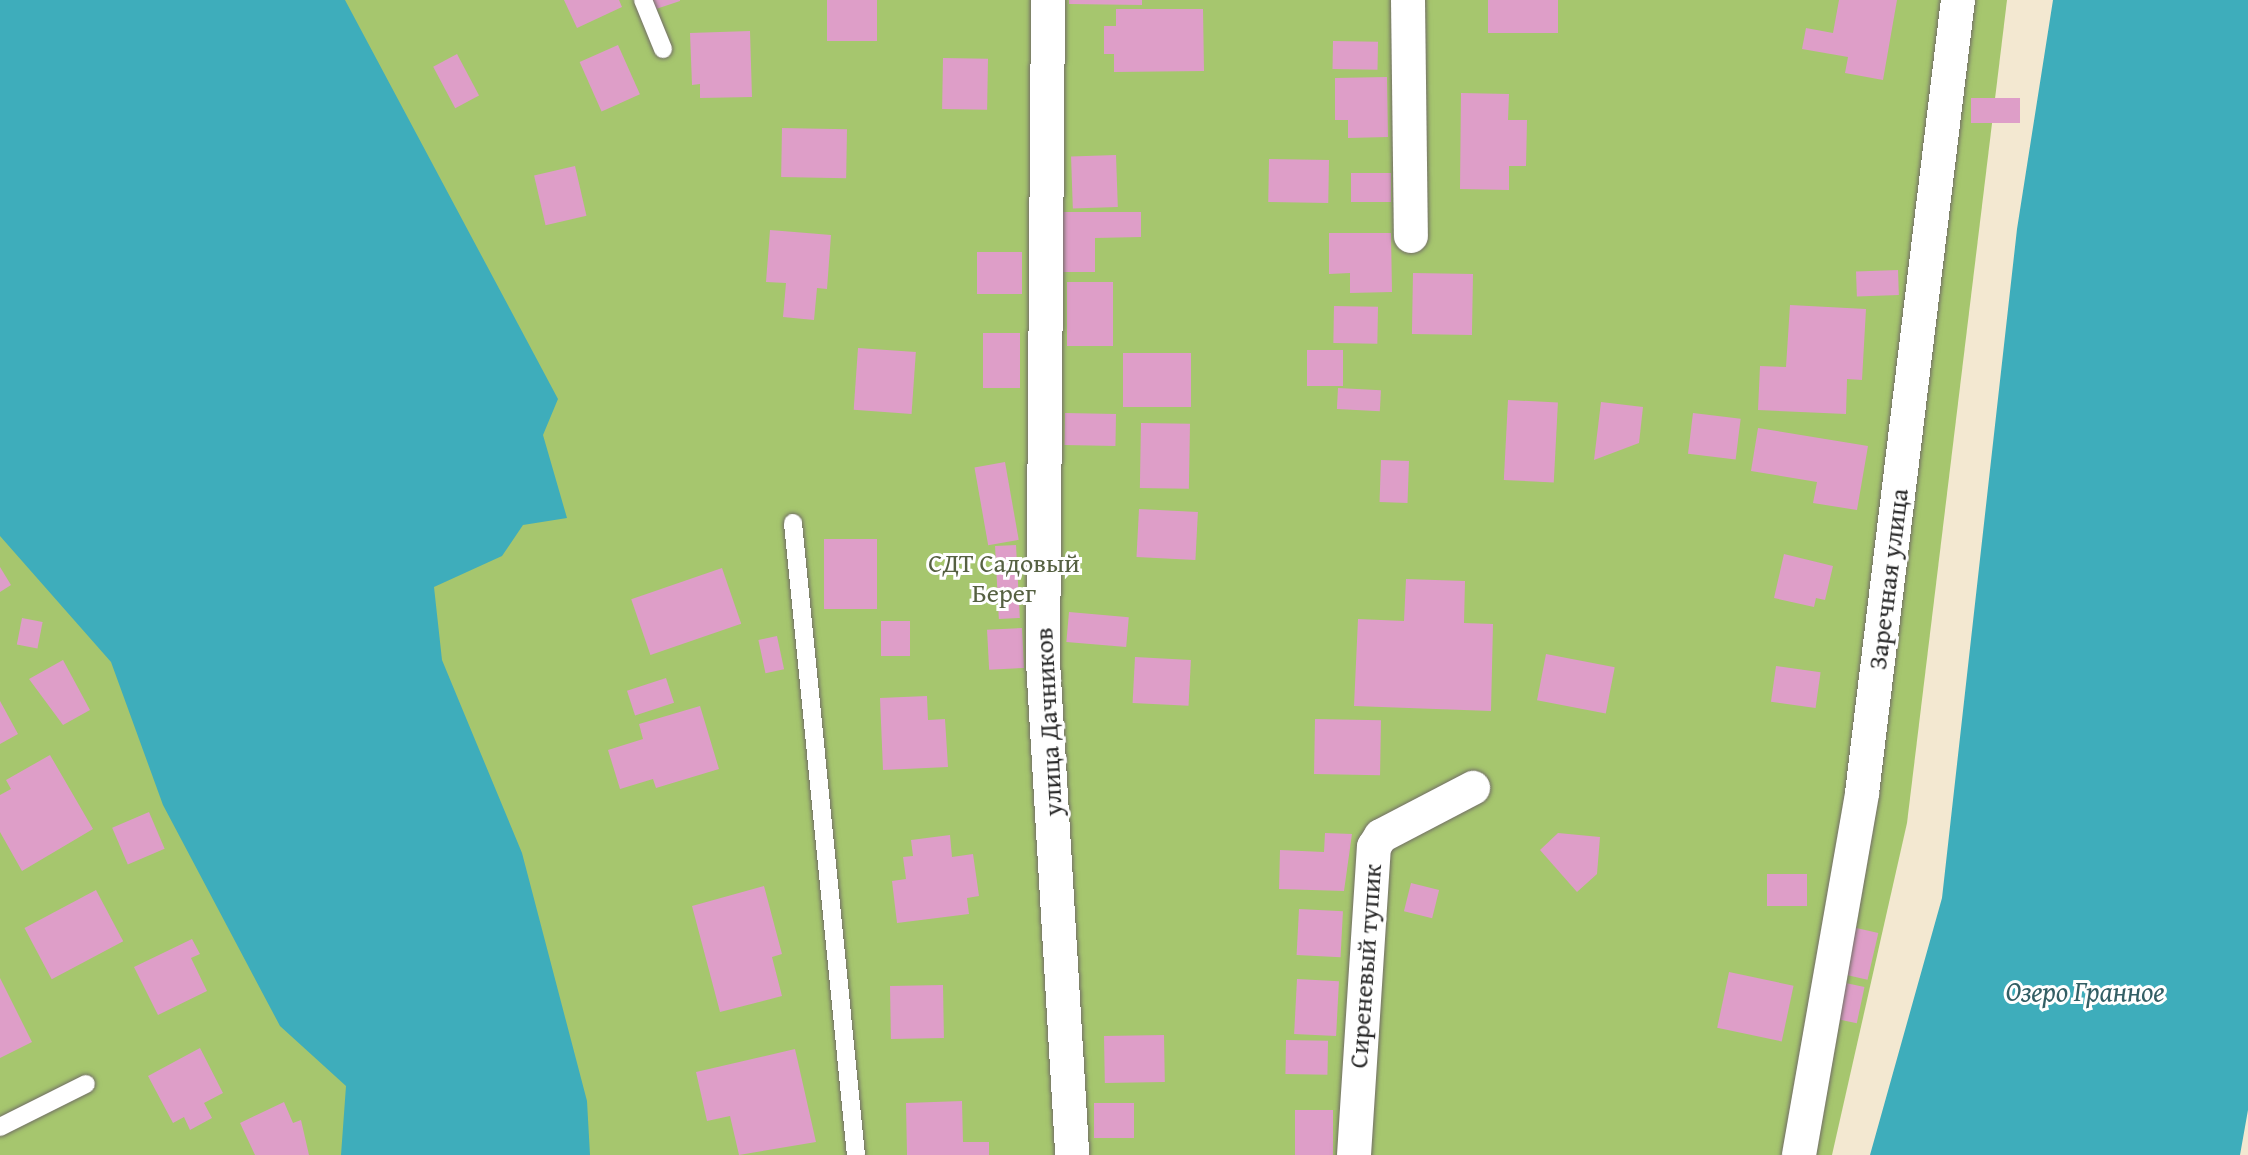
<!DOCTYPE html>
<html>
<head>
<meta charset="utf-8">
<style>
	body { margin:0 }
	#map { position:relative; width:2248px; height:1155px; overflow:hidden; background:#f3e8d1; font-family:"Gentium Book Plus",serif }
	div>[style] { position:absolute }
	[style*='--x'] { left:calc(var(--x)*1px); top:calc(var(--y)*1px); width:calc(var(--w)*1px); rotate:calc(var(--a)*1deg) }
	.green>* { inset:0; background:#a6c66e }
	.water>* { inset:0; background:#3eadbb }
	.building>* { inset:0; background:#de9ec8; transform-origin:0 0 }
	.roads { filter:drop-shadow(0 0 2px #716d65) drop-shadow(0 0 2px #716d65) }
	.service>* { height:18px; margin:-9px; padding:0 9px; transform-origin:9px; border-radius:9px; background:#fff }
	.minor>* { height:34px; margin:-17px; padding:0 17px; transform-origin:17px; border-radius:17px; background:#fff }
	span { translate:-50% -50%; white-space:nowrap; text-align:center; line-height:1.15; -webkit-text-stroke:6px #fff; paint-order:stroke }
	.park-label { font-size:26px; color:#566142 }
	.street-label { font-size:26px; color:#2b2b2b }
	.water-label { font-size:28px; color:#335f65; font-style:italic }
</style>
</head>
<body>
<div id="map">
	<div class="green">
		<i style="clip-path:polygon(0 0,2007px 0,1907px 823px,1832px 1155px,0 1155px)"></i>
	</div>
	<div class="water">
		<i style="clip-path:polygon(0 0,345px 0,558px 399px,543px 435px,567px 518px,523px 525px,502px 556px,434px 587px,442px 660px,522px 853px,587px 1101px,590px 1155px,341px 1155px,346px 1086px,280px 1026px,163px 805px,111px 662px,0 536px)"></i>
		<i style="clip-path:polygon(2053px 0,2248px 0,2248px 1110px,2240px 1155px,1870px 1155px,1942px 898px,2017px 229px)"></i>
	</div>
	<div class="building">
		<i style="clip-path:polygon(564px 0,619px 0,622px 7px,577px 28px)"></i>
		<i style="clip-path:polygon(653px 0,680px 0,680px 1px,656px 9px)"></i>
		<i style="left:827px;top:0;width:50px;height:41px"></i>
		<i style="clip-path:polygon(1069px 0,1142px 0,1142px 5px,1069px 4px)"></i>
		<i style="left:1488px;top:0;width:70px;height:33px"></i>
		<i style="clip-path:polygon(1839px 0,1897px 0,1883px 80px,1845px 73px,1848px 57px,1802px 49px,1806px 28px,1833px 33px)"></i>
		<i style="clip-path:polygon(1116px 9px,1203px 9px,1204px 71px,1114px 72px,1114px 54px,1104px 54px,1104px 26px,1116px 26px)"></i>
		<i style="clip-path:polygon(750px 31px,752px 97px,700px 98px,700px 84px,692px 85px,690px 33px)"></i>
		<i style="left:1333px;top:41px;width:45px;height:28px;rotate:1deg"></i>
		<i style="left:618px;top:45px;width:54px;height:42px;rotate:66deg"></i>
		<i style="left:457px;top:54px;width:47px;height:27px;rotate:62deg"></i>
		<i style="left:943px;top:58px;width:45px;height:51px;rotate:1deg"></i>
		<i style="clip-path:polygon(1387px 77px,1388px 137px,1348px 138px,1348px 120px,1335px 120px,1335px 78px)"></i>
		<i style="clip-path:polygon(1461px 93px,1509px 94px,1508px 120px,1527px 120px,1526px 166px,1509px 166px,1509px 190px,1460px 189px)"></i>
		<i style="left:1971px;top:98px;width:49px;height:25px"></i>
		<i style="left:782px;top:128px;width:65px;height:49px;rotate:1deg"></i>
		<i style="left:1116px;top:155px;width:52px;height:45px;rotate:88deg"></i>
		<i style="left:1269px;top:159px;width:60px;height:43px;rotate:1deg"></i>
		<i style="left:575px;top:166px;width:51px;height:42px;rotate:77deg"></i>
		<i style="left:1351px;top:173px;width:40px;height:29px"></i>
		<i style="clip-path:polygon(1062px 212px,1141px 212px,1141px 237px,1095px 238px,1095px 272px,1062px 272px)"></i>
		<i style="clip-path:polygon(770px 230px,831px 235px,827px 289px,817px 288px,814px 320px,783px 317px,786px 283px,766px 282px)"></i>
		<i style="clip-path:polygon(1329px 233px,1391px 233px,1392px 292px,1350px 293px,1350px 273px,1329px 274px)"></i>
		<i style="left:977px;top:252px;width:45px;height:42px"></i>
		<i style="left:1898px;top:270px;width:25px;height:42px;rotate:88deg"></i>
		<i style="left:1413px;top:273px;width:60px;height:61px;rotate:1deg"></i>
		<i style="left:1067px;top:282px;width:46px;height:64px"></i>
		<i style="clip-path:polygon(1790px 305px,1866px 309px,1862px 380px,1847px 379px,1846px 414px,1758px 410px,1760px 366px,1786px 367px)"></i>
		<i style="left:1334px;top:306px;width:44px;height:37px;rotate:1deg"></i>
		<i style="left:983px;top:333px;width:37px;height:55px"></i>
		<i style="left:858px;top:348px;width:58px;height:62px;rotate:4deg"></i>
		<i style="left:1307px;top:350px;width:36px;height:36px"></i>
		<i style="left:1123px;top:353px;width:68px;height:54px"></i>
		<i style="left:1338px;top:388px;width:43px;height:21px;rotate:3deg"></i>
		<i style="left:1508px;top:400px;width:50px;height:80px;rotate:3deg"></i>
		<i style="clip-path:polygon(1601px 402px,1643px 407px,1639px 443px,1594px 460px)"></i>
		<i style="left:1065px;top:413px;width:51px;height:32px;rotate:1deg"></i>
		<i style="left:1693px;top:413px;width:48px;height:41px;rotate:7deg"></i>
		<i style="left:1141px;top:423px;width:49px;height:65px;rotate:1deg"></i>
		<i style="clip-path:polygon(1758px 428px,1868px 446px,1857px 510px,1813px 503px,1817px 482px,1751px 471px)"></i>
		<i style="left:1381px;top:460px;width:28px;height:42px;rotate:2deg"></i>
		<i style="left:1005px;top:462px;width:79px;height:31px;rotate:80deg"></i>
		<i style="left:1139px;top:509px;width:59px;height:48px;rotate:3deg"></i>
		<i style="left:824px;top:539px;width:53px;height:70px"></i>
		<i style="left:1016px;top:545px;width:73px;height:21px;rotate:87deg"></i>
		<i style="clip-path:polygon(1784px 554px,1833px 566px,1825px 600px,1816px 598px,1814px 607px,1774px 598px)"></i>
		<i style="clip-path:polygon(0 567px,11px 585px,0 592px)"></i>
		<i style="left:722px;top:568px;width:59px;height:96px;rotate:71deg"></i>
		<i style="clip-path:polygon(1406px 579px,1465px 581px,1464px 623px,1493px 624px,1491px 711px,1354px 706px,1358px 619px,1404px 621px)"></i>
		<i style="left:1069px;top:612px;width:60px;height:30px;rotate:5deg"></i>
		<i style="left:22px;top:618px;width:21px;height:27px;rotate:11deg"></i>
		<i style="left:881px;top:621px;width:29px;height:35px"></i>
		<i style="left:1022px;top:628px;width:40px;height:35px;rotate:87deg"></i>
		<i style="left:777px;top:636px;width:34px;height:19px;rotate:78deg"></i>
		<i style="left:1546px;top:654px;width:70px;height:47px;rotate:11deg"></i>
		<i style="left:1135px;top:657px;width:56px;height:46px;rotate:3deg"></i>
		<i style="clip-path:polygon(63px 660px,90px 710px,63px 725px,29px 679px)"></i>
		<i style="left:1776px;top:666px;width:45px;height:36px;rotate:8deg"></i>
		<i style="left:666px;top:678px;width:26px;height:41px;rotate:72deg"></i>
		<i style="clip-path:polygon(927px 696px,928px 720px,945px 719px,948px 767px,883px 770px,880px 698px)"></i>
		<i style="clip-path:polygon(0 701px,18px 734px,0 744px)"></i>
		<i style="clip-path:polygon(700px 706px,719px 769px,656px 788px,653px 779px,620px 789px,608px 750px,643px 739px,639px 724px)"></i>
		<i style="left:1315px;top:719px;width:66px;height:55px;rotate:1deg"></i>
		<i style="clip-path:polygon(50px 755px,93px 829px,22px 871px,0 832px,0 795px,11px 789px,6px 780px)"></i>
		<i style="left:149px;top:812px;width:40px;height:40px;rotate:67deg"></i>
		<i style="clip-path:polygon(1325px 833px,1352px 834px,1344px 891px,1279px 889px,1280px 850px,1324px 852px)"></i>
		<i style="clip-path:polygon(1558px 833px,1600px 837px,1597px 874px,1577px 892px,1540px 850px)"></i>
		<i style="clip-path:polygon(950px 835px,952px 857px,973px 854px,979px 896px,967px 898px,969px 914px,897px 923px,892px 881px,906px 879px,903px 857px,913px 856px,911px 840px)"></i>
		<i style="left:1767px;top:874px;width:40px;height:32px"></i>
		<i style="left:1411px;top:883px;width:29px;height:29px;rotate:14deg"></i>
		<i style="clip-path:polygon(764px 886px,782px 954px,772px 957px,782px 996px,720px 1012px,692px 906px)"></i>
		<i style="left:96px;top:890px;width:58px;height:81px;rotate:62deg"></i>
		<i style="left:1299px;top:909px;width:44px;height:46px;rotate:3deg"></i>
		<i style="left:1852px;top:927px;width:27px;height:48px;rotate:13deg"></i>
		<i style="clip-path:polygon(192px 939px,200px 954px,191px 958px,207px 991px,158px 1015px,134px 967px)"></i>
		<i style="left:1729px;top:972px;width:66px;height:57px;rotate:12deg"></i>
		<i style="clip-path:polygon(0 978px,32px 1042px,0 1058px)"></i>
		<i style="left:1297px;top:979px;width:42px;height:55px;rotate:3deg"></i>
		<i style="left:1841px;top:982px;width:24px;height:37px;rotate:12deg"></i>
		<i style="left:943px;top:985px;width:53px;height:53px;rotate:89deg"></i>
		<i style="left:1164px;top:1035px;width:47px;height:60px;rotate:89deg"></i>
		<i style="left:1286px;top:1040px;width:42px;height:34px;rotate:1deg"></i>
		<i style="clip-path:polygon(200px 1048px,223px 1093px,204px 1103px,212px 1118px,190px 1130px,184px 1117px,173px 1123px,148px 1076px)"></i>
		<i style="clip-path:polygon(795px 1049px,816px 1142px,739px 1155px,730px 1116px,707px 1121px,696px 1072px)"></i>
		<i style="clip-path:polygon(962px 1101px,963px 1142px,989px 1142px,989px 1155px,907px 1155px,906px 1103px)"></i>
		<i style="clip-path:polygon(284px 1102px,293px 1123px,301px 1120px,309px 1155px,255px 1155px,240px 1123px)"></i>
		<i style="left:1094px;top:1103px;width:40px;height:35px"></i>
		<i style="left:1333px;top:1110px;width:45px;height:38px;rotate:90deg"></i>
	</div>
	<div class="roads">
		<div class="service">
			<i style="--x:643;--y:0;--w:53;--a:67.8"></i>
			<i style="--x:793;--y:523;--w:635;--a:84.31"></i>
			<i style="--x:0;--y:1127;--w:96;--a:-26.6"></i>
		</div>
		<div class="minor">
			<i style="--x:1048;--y:0;--w:662;--a:90.43"></i>
			<i style="--x:1043;--y:662;--w:494;--a:86.6"></i>
			<i style="--x:1408;--y:0;--w:236;--a:89.3"></i>
			<i style="--x:1354;--y:1155;--w:309;--a:-86.3"></i>
			<i style="--x:1374;--y:847;--w:13;--a:-58"></i>
			<i style="--x:1381;--y:836;--w:104;--a:-27.6"></i>
			<i style="--x:1799;--y:1155;--w:367;--a:-80.1"></i>
			<i style="--x:1862;--y:793;--w:799;--a:-83.1"></i>
		</div>
	</div>
	<div class="park-label">
		<span style="left:1004px;top:578px">СДТ Садовый<br>Берег</span>
	</div>
	<div class="street-label">
		<span style="left:1888px;top:579px;rotate:-83deg">Заречная улица</span>
		<span style="left:1048px;top:722px;rotate:-93deg">улица Дачников</span>
		<span style="left:1365px;top:966px;rotate:-86deg">Сиреневый тупик</span>
	</div>
	<div class="water-label">
		<span style="left:2085px;top:991px">Озеро Гранное</span>
	</div>
</div>
</body>
</html>
